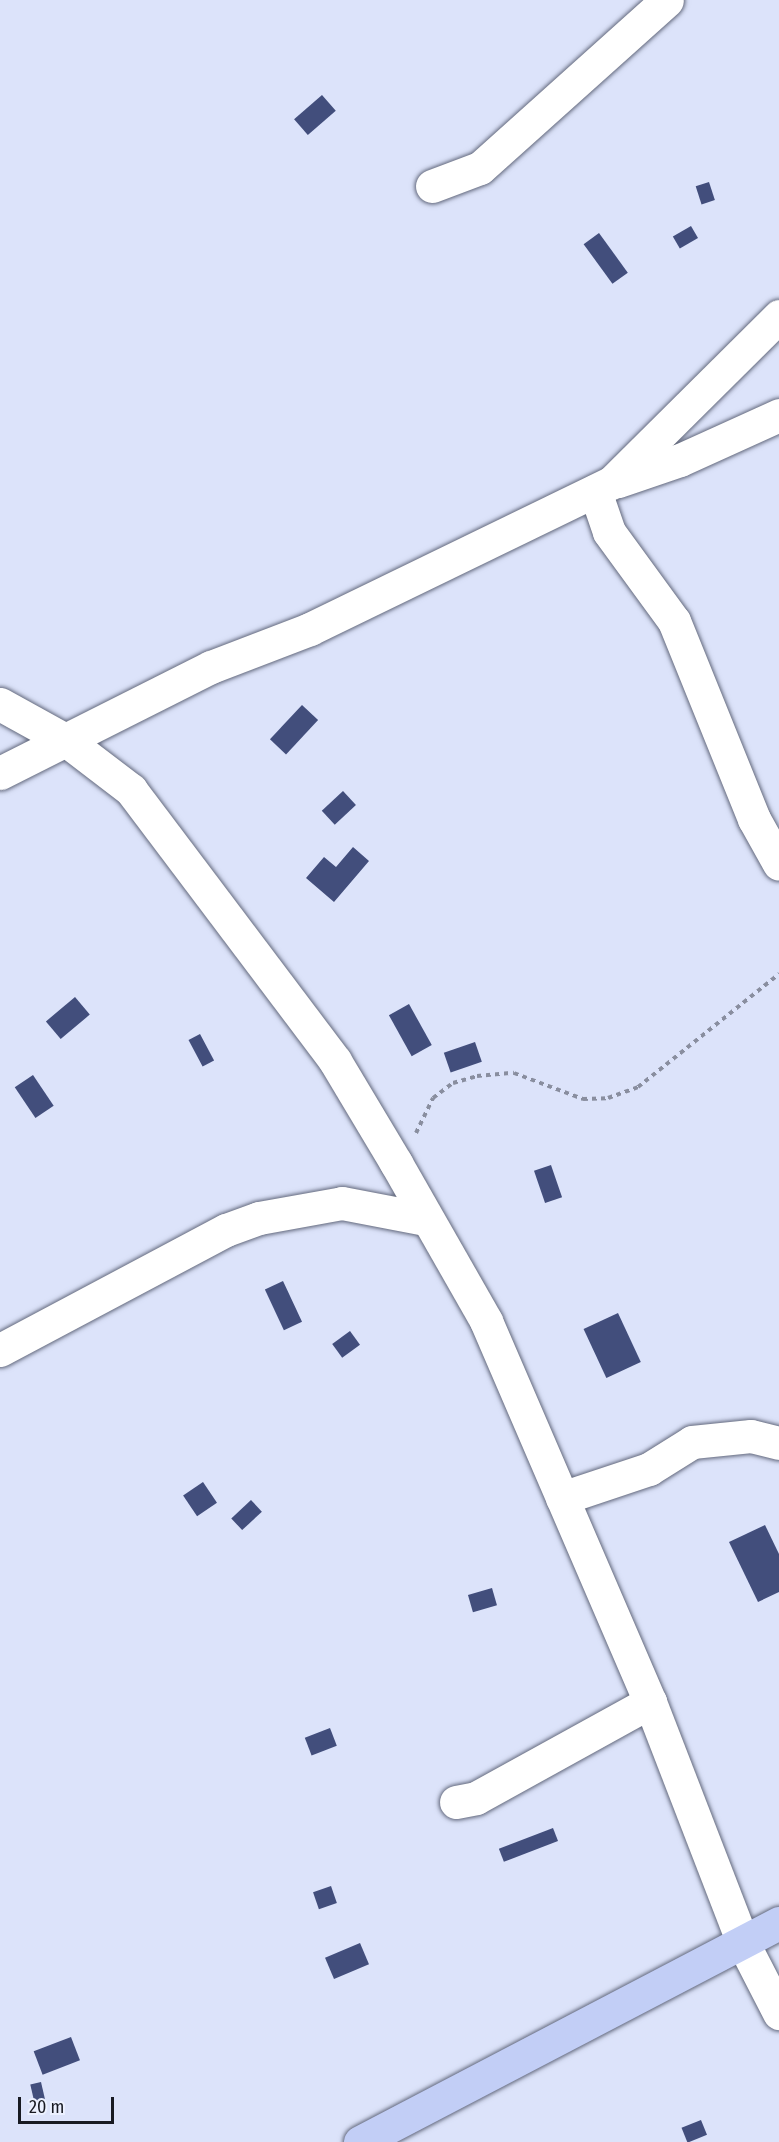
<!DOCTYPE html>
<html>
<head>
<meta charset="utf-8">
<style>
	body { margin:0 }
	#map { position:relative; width:779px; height:2142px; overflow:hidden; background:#dce3fa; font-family:"Fira Sans Condensed",sans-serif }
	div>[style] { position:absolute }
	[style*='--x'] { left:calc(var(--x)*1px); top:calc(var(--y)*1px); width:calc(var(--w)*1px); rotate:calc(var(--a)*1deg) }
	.building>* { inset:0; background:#424e7c; transform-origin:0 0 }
	.path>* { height:4px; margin-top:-2px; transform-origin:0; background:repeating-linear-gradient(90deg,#898e9f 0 4.5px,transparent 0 9px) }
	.roads { filter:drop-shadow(0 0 2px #63697d) drop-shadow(0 0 2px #63697d) }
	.minor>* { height:33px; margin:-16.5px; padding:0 16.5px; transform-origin:16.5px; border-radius:16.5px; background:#fff }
	.major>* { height:33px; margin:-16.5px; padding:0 16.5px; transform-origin:16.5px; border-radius:16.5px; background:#c2cef6 }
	span { translate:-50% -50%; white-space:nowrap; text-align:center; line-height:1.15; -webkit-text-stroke:6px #ecf1ff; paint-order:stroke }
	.scale { position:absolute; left:18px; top:2097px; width:96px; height:27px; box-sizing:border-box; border:3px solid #181a22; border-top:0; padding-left:8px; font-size:18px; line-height:21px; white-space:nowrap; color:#181a22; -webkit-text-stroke:4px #ecf1ff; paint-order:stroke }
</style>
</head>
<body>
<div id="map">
	<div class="building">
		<i style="left:322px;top:95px;width:21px;height:37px;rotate:49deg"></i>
		<i style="left:709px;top:182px;width:19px;height:14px;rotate:72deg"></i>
		<i style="left:691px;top:226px;width:14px;height:21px;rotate:60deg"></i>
		<i style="left:599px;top:233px;width:49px;height:19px;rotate:54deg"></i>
		<i style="left:302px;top:705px;width:22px;height:47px;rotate:43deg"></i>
		<i style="left:343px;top:791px;width:19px;height:29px;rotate:47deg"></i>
		<i style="clip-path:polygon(353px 847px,369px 861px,334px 902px,306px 878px,324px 857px,336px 867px)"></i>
		<i style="left:75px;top:997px;width:23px;height:38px;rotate:50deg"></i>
		<i style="left:409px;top:1004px;width:47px;height:23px;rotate:61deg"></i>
		<i style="left:200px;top:1034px;width:30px;height:13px;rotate:62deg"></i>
		<i style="left:475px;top:1042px;width:21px;height:33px;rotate:71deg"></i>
		<i style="left:33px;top:1075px;width:37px;height:22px;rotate:56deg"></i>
		<i style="left:551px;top:1165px;width:34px;height:18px;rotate:71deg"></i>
		<i style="left:283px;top:1281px;width:45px;height:20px;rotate:65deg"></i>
		<i style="left:618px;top:1313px;width:54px;height:38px;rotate:65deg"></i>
		<i style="left:350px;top:1331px;width:17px;height:22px;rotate:54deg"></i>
		<i style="left:203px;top:1482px;width:25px;height:24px;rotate:56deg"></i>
		<i style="left:251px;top:1500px;width:16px;height:27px;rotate:47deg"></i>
		<i style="clip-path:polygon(765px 1525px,779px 1554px,779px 1592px,758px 1602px,729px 1542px)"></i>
		<i style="left:492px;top:1588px;width:18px;height:25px;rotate:74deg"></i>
		<i style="left:330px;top:1728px;width:19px;height:27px;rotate:69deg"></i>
		<i style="left:553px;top:1828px;width:14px;height:58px;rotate:69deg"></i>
		<i style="left:331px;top:1886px;width:18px;height:19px;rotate:71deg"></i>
		<i style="left:360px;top:1943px;width:23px;height:38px;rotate:67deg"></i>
		<i style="left:71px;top:2037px;width:25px;height:40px;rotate:69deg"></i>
		<i style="left:41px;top:2082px;width:18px;height:11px;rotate:77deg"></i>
		<i style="left:701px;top:2120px;width:16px;height:21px;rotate:68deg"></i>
	</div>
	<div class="path">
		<i style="--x:416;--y:1133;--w:39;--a:-64"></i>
		<i style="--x:433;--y:1098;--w:25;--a:-37"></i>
		<i style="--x:453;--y:1083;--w:25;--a:-16"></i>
		<i style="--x:477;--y:1076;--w:37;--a:-5"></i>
		<i style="--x:514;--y:1073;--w:74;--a:20.6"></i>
		<i style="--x:583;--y:1099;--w:25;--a:-2"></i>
		<i style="--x:608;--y:1098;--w:32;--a:-20"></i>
		<i style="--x:638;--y:1087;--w:181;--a:-38.7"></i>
	</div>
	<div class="roads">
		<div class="minor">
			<i style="--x:432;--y:186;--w:51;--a:-20.6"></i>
			<i style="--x:480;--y:168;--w:251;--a:-41.9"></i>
			<i style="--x:618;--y:481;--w:65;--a:-18.7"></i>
			<i style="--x:680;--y:460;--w:109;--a:-24.4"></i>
			<i style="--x:595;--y:491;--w:43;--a:71.1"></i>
			<i style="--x:609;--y:532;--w:110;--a:53.9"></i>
			<i style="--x:674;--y:621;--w:214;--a:68"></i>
			<i style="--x:754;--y:819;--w:51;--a:60.9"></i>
			<i style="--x:0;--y:704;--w:77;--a:28.9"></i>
			<i style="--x:67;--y:741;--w:81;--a:37.4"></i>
			<i style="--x:131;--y:790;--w:339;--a:53"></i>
			<i style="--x:335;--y:1061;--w:119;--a:59.1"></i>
			<i style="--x:396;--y:1163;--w:182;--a:60.3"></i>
			<i style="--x:486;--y:1321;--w:415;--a:66.7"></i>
			<i style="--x:650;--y:1702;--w:258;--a:68.9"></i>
			<i style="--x:743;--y:1943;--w:79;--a:62.8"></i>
			<i style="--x:0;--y:773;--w:236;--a:-26.7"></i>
			<i style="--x:211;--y:667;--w:106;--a:-21"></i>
			<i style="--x:310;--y:629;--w:335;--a:-25.9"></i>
			<i style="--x:611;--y:483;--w:237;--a:-44.8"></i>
			<i style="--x:0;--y:1350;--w:256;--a:-28"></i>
			<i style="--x:226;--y:1230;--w:35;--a:-20"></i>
			<i style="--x:259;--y:1218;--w:84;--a:-10.2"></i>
			<i style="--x:342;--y:1203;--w:85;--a:10.9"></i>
			<i style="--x:562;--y:1498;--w:92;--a:-18.4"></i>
			<i style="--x:649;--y:1469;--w:51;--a:-32.1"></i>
			<i style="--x:692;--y:1442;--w:59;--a:-5.8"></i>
			<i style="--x:751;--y:1436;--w:29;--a:14"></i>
			<i style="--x:456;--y:1802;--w:20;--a:-11"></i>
			<i style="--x:476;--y:1798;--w:199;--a:-28.9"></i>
		</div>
		<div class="major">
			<i style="--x:360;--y:2142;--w:473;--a:-27.6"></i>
		</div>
	</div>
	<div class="scale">20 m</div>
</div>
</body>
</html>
